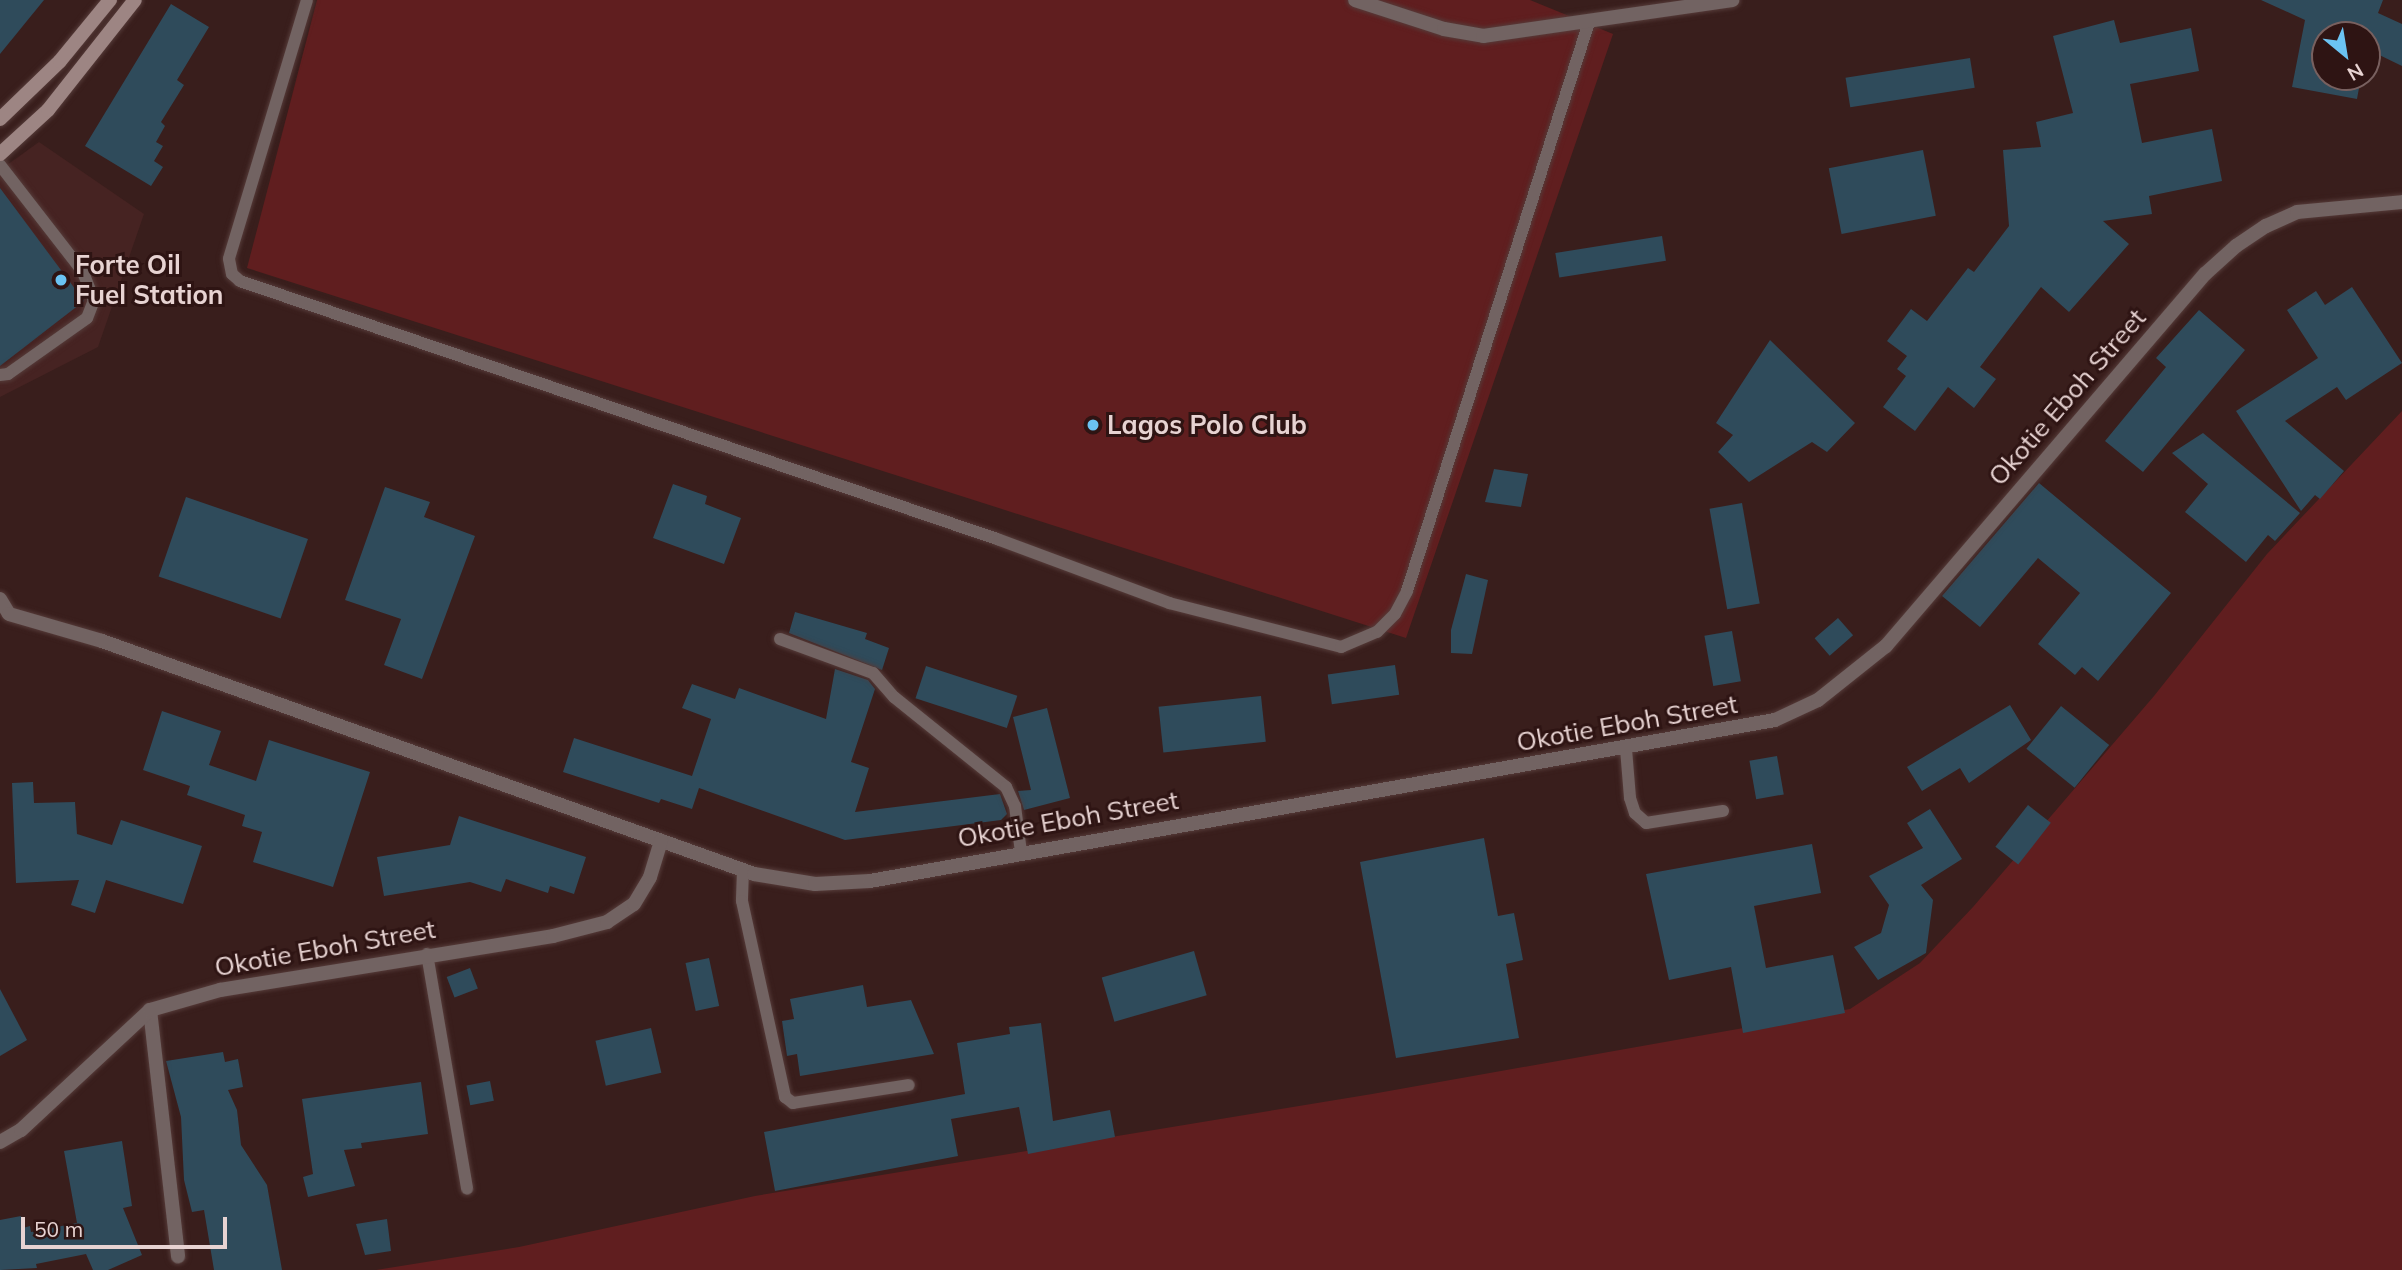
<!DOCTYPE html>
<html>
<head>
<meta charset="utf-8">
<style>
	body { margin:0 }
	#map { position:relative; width:2402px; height:1270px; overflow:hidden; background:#391e1c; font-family:Mulish,sans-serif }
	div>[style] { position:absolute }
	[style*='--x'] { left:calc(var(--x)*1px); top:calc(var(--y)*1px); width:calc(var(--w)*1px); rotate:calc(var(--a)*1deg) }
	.built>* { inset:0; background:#462322 }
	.green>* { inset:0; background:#601e1f }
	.building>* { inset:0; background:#2f4b5b; transform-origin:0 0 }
	.roads { filter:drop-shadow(0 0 2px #553b39) drop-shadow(0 0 2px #553b39) }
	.lane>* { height:12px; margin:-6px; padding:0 6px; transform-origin:6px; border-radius:6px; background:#726362 }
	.street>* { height:14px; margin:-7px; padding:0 7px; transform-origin:7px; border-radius:7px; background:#726362 }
	.secondary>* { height:14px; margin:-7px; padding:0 7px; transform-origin:7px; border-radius:7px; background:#9d8583 }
	.dots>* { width:19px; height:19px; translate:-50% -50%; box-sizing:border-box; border:4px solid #2e1413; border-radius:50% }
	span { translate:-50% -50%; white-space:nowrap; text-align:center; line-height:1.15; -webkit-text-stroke:6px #2e1413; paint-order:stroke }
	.poi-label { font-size:26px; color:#e7d3d2; font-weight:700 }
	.left { translate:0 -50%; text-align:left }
	.street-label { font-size:26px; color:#e7d3d2 }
	.north { position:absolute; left:2311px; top:21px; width:70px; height:70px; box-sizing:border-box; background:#2e1413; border:2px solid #78605f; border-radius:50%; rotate:150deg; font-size:19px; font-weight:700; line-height:28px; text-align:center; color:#e7d3d2 }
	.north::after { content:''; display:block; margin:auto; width:24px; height:32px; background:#6bc3f2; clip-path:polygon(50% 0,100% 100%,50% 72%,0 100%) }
	.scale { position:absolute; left:21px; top:1217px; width:206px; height:32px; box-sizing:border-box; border:4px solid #e7d3d2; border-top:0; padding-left:9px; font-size:21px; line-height:24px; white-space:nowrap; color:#e7d3d2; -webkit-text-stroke:5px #2e1413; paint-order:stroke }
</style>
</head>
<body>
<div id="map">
	<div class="built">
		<i style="clip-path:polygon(39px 142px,144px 214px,98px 347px,0 397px,0 170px)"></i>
	</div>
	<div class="green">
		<i style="clip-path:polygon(317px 0,1530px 0,1613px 34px,1406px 638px,247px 268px)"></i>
		<i style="clip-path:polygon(2402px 411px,2402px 1270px,376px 1270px,519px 1247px,755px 1196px,1372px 1094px,1850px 1009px,1920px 963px,1973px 907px,2154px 696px,2267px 554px)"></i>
	</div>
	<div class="building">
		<i style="clip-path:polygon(0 0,44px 0,0 54px)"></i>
		<i style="clip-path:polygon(2261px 0,2383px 0,2378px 13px,2402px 24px,2402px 66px,2367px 49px,2367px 35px,2325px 35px,2325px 77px,2361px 77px,2357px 99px,2292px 87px,2305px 20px)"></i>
		<i style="clip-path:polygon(171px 4px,209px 27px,177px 80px,184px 85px,161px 122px,165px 126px,156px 142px,163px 146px,154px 161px,163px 167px,151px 186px,85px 146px)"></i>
		<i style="clip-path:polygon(2114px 20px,2120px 43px,2191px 28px,2199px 71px,2130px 84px,2142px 143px,2212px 129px,2222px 181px,2149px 196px,2152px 214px,2103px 221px,2129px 244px,2069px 312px,2041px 287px,1980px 367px,1996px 379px,1974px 408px,1948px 387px,1915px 431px,1883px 407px,1906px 376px,1897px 369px,1907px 356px,1887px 341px,1911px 309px,1927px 321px,1968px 268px,1974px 272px,2009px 226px,2003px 150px,2041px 147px,2036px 122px,2073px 113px,2053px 36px)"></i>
		<i style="left:1970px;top:58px;width:30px;height:126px;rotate:81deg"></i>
		<i style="left:1923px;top:150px;width:67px;height:96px;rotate:79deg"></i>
		<i style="clip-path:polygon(0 188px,84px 301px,0 366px)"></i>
		<i style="left:1662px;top:236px;width:25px;height:108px;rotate:81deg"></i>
		<i style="clip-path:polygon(2352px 287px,2402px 363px,2346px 400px,2337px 387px,2285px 421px,2344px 471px,2320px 499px,2315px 495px,2301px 511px,2236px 411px,2318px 358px,2287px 310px,2316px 291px,2325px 305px)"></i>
		<i style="clip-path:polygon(2199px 310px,2245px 350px,2143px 472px,2105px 441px,2166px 367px,2156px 358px)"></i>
		<i style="clip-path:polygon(1770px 340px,1855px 423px,1827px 452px,1812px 442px,1749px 482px,1718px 452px,1733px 435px,1716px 423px)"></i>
		<i style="clip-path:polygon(2203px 433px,2300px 513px,2275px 541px,2268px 535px,2246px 562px,2185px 512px,2208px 484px,2172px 453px)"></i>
		<i style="clip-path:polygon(1494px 469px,1528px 474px,1521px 507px,1485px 502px)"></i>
		<i style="clip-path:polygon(2039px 483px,2171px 593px,2098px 681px,2082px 667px,2075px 675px,2038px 644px,2080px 593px,2038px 558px,1980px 627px,1942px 596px)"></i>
		<i style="clip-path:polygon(673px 484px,707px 496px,705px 504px,741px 518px,724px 564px,653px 538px)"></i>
		<i style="clip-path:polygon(385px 487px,430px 502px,424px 517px,475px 536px,422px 679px,384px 665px,401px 619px,345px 600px)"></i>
		<i style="left:186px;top:497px;width:129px;height:84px;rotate:19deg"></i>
		<i style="left:1742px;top:503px;width:102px;height:33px;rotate:80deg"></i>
		<i style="clip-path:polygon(1466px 574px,1488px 580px,1472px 654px,1451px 653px,1451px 630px)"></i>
		<i style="clip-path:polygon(795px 612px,867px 633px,865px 639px,889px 648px,882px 670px,789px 633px)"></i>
		<i style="left:1838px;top:618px;width:23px;height:31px;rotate:49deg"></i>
		<i style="left:1732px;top:631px;width:51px;height:28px;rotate:80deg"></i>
		<i style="left:1395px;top:665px;width:30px;height:68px;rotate:82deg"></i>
		<i style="left:926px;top:666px;width:96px;height:34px;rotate:18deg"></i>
		<i style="clip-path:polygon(835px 669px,868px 680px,875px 689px,851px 762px,869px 768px,855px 812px,1000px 794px,1007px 814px,1001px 820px,845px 840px,699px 788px,692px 809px,661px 799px,659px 803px,563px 772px,574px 738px,692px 776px,711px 719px,682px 708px,692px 684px,735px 699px,739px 688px,826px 719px)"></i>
		<i style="left:1261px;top:696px;width:46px;height:103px;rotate:84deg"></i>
		<i style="clip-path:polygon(2010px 705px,2031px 740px,1969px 783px,1960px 768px,1922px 791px,1907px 767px)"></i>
		<i style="left:2061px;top:706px;width:62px;height:55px;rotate:39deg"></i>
		<i style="clip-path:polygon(1047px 708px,1070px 798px,1024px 810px,1018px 791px,1031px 790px,1013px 717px)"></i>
		<i style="clip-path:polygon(162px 711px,221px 731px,209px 765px,256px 781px,269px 740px,370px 772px,333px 887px,253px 862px,262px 832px,242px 826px,245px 815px,187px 795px,190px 786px,143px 770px)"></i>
		<i style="left:1777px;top:756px;width:39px;height:28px;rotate:80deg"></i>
		<i style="clip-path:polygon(33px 782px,34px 803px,75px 802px,77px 834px,112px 845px,121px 820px,202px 846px,183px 904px,106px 880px,95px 913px,71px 905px,79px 880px,16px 883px,12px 783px)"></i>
		<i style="left:2028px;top:805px;width:29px;height:53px;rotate:38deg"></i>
		<i style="clip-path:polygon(1930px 809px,1962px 859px,1921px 885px,1933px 900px,1926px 953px,1878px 980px,1854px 947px,1881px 933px,1889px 905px,1869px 876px,1923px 848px,1907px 823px)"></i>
		<i style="clip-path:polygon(459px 816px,586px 857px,574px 894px,550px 886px,548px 893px,506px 879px,501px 892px,470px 882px,384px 896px,377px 857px,450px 845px)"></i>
		<i style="clip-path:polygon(1484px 838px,1498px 916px,1514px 913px,1523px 960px,1506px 964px,1519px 1038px,1396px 1058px,1360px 862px)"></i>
		<i style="clip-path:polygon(1812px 844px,1821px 893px,1754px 906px,1766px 968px,1833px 955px,1845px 1013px,1743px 1033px,1731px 967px,1669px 980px,1646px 874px)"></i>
		<i style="left:1194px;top:951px;width:46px;height:96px;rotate:74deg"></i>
		<i style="left:709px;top:958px;width:49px;height:24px;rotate:78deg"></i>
		<i style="left:470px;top:968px;width:22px;height:25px;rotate:69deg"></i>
		<i style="clip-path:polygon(863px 985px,867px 1007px,911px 1000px,934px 1054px,800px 1076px,797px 1054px,787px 1056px,782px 1021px,794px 1019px,790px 999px)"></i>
		<i style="clip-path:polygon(0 989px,27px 1040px,0 1056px)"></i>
		<i style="clip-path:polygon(1041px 1023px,1053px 1121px,1110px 1110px,1115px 1137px,1028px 1154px,1019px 1107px,951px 1119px,958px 1156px,775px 1191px,764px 1132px,965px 1094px,957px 1043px,1010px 1034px,1009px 1027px)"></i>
		<i style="left:651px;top:1028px;width:46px;height:57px;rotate:77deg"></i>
		<i style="clip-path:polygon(223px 1052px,225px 1062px,238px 1059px,243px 1087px,228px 1090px,237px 1110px,241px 1145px,267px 1185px,282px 1270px,214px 1270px,204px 1210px,192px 1212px,184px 1180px,181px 1117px,166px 1061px)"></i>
		<i style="left:490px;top:1081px;width:20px;height:24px;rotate:79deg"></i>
		<i style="clip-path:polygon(421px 1082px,428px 1134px,361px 1143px,362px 1148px,344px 1150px,355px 1186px,308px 1197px,303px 1177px,313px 1174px,302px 1099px)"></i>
		<i style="clip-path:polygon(122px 1141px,132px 1206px,123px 1208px,142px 1255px,108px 1270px,93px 1270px,86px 1254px,36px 1264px,37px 1268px,0 1270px,0 1220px,21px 1216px,23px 1228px,30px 1226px,31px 1232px,77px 1223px,64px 1151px)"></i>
		<i style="clip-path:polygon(387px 1219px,391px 1251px,365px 1255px,356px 1224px)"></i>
	</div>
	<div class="roads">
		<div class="lane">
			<i style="--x:307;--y:0;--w:270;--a:106.8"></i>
			<i style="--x:229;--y:259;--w:15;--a:79"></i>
			<i style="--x:232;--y:274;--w:11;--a:41"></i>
			<i style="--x:240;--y:281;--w:800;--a:18.82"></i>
			<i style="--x:997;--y:539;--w:184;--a:20.4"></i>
			<i style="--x:1169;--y:603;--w:178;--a:14.3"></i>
			<i style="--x:1341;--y:647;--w:39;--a:-23"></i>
			<i style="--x:1377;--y:632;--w:25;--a:-45"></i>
			<i style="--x:1395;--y:614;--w:26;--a:-62"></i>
			<i style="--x:1407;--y:591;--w:597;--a:-72.26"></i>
			<i style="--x:0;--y:165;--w:135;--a:52.2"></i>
			<i style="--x:83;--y:272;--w:30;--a:69"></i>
			<i style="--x:94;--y:300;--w:19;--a:111"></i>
			<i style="--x:87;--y:318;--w:97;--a:144.7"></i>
			<i style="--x:8;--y:374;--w:8;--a:173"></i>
			<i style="--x:780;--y:639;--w:99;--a:20.1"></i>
			<i style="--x:873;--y:673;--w:32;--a:49"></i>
			<i style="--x:894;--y:697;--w:144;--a:38.8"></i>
			<i style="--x:1006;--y:787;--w:21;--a:65"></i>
			<i style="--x:1015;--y:806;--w:46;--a:82.6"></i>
			<i style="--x:1626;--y:749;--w:49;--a:85.3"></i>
			<i style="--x:1630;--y:798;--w:16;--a:72"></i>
			<i style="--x:1635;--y:813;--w:15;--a:42"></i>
			<i style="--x:1646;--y:823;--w:78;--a:-8.9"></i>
			<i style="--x:743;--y:870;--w:31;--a:92"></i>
			<i style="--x:742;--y:901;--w:201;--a:77.6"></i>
			<i style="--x:785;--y:1097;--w:10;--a:37"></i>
			<i style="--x:793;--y:1103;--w:117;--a:-8.8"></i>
			<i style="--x:427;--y:954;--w:238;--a:80.3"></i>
		</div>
		<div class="street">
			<i style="--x:1355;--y:0;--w:94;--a:18"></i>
			<i style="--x:1444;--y:29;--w:40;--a:10"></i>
			<i style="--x:1483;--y:36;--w:252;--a:-8.2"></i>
			<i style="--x:0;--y:599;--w:17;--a:59"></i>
			<i style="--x:9;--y:614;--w:97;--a:16.2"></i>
			<i style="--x:102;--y:641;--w:692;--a:19.66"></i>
			<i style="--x:754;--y:874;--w:62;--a:9.3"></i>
			<i style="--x:815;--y:884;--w:55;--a:-3.1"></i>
			<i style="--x:870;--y:881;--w:919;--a:-10.09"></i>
			<i style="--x:1775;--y:720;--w:47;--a:-24.9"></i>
			<i style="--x:1818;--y:700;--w:87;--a:-38.5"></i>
			<i style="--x:1886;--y:646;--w:490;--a:-49.4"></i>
			<i style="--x:2205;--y:274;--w:42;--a:-42.1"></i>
			<i style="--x:2236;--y:246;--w:36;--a:-34"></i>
			<i style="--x:2266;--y:226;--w:34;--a:-24"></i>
			<i style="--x:2297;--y:212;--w:105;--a:-5.4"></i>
			<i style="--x:150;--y:1010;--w:248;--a:83.5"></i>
			<i style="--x:0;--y:1142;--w:24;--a:-30"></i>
			<i style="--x:21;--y:1130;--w:176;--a:-42.9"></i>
			<i style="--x:150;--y:1010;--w:73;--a:-15.9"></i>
			<i style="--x:220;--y:990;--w:337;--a:-9.2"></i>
			<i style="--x:553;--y:936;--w:56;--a:-14.5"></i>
			<i style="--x:607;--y:922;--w:32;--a:-34"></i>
			<i style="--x:634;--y:904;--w:31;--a:-59"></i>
			<i style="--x:650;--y:877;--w:38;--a:-73"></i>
		</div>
		<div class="secondary">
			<i style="--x:0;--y:119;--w:83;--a:-44"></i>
			<i style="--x:60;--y:61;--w:79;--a:-50.7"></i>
			<i style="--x:0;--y:154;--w:65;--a:-42.5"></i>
			<i style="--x:48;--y:110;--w:140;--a:-51.7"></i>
		</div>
	</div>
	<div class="dots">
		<i style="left:61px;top:280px;background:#6bc3f2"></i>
		<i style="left:1093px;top:425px;background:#6bc3f2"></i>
	</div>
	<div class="poi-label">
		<span class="left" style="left:75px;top:280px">Forte Oil<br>Fuel Station</span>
		<span class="left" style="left:1107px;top:425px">Lagos Polo Club</span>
	</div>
	<div class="street-label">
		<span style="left:2067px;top:397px;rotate:-49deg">Okotie Eboh Street</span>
		<span style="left:1627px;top:723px;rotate:-10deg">Okotie Eboh Street</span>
		<span style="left:1068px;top:819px;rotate:-10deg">Okotie Eboh Street</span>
		<span style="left:325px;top:948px;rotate:-10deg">Okotie Eboh Street</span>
	</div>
	<div class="north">N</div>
	<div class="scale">50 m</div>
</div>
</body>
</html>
